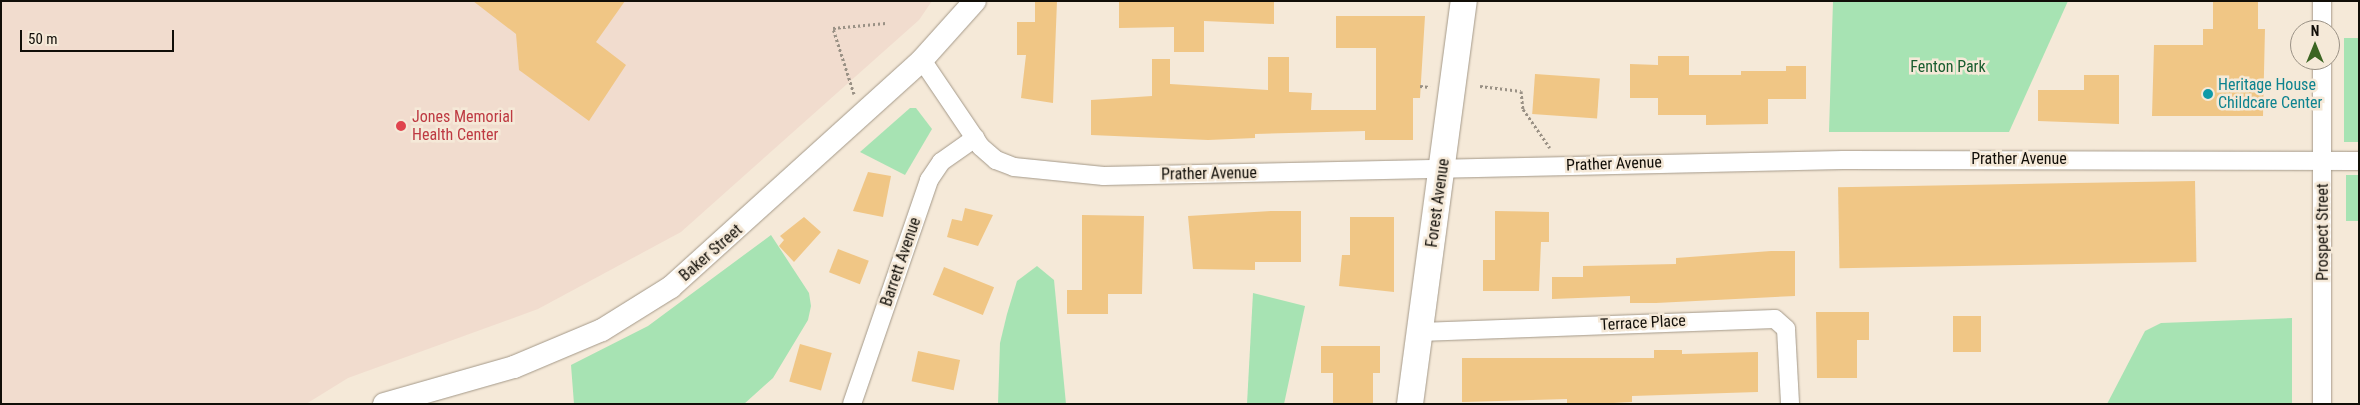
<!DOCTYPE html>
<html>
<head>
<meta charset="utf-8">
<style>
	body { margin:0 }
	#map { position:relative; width:2360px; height:405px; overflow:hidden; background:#f5e9d8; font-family:"Roboto Condensed",sans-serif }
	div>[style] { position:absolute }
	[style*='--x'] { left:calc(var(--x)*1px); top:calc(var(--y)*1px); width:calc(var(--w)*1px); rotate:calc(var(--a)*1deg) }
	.medical>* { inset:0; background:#f1dcce }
	.green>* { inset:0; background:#a7e3b3; transform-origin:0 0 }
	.building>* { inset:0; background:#f0c685; transform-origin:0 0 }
	.path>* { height:3px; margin-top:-1.5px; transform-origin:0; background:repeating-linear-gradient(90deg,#9a9185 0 2.5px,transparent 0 5px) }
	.roads { filter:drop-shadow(0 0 1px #a49989) drop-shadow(0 0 1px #a49989) }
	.minor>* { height:18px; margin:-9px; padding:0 9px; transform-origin:9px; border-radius:9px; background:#fff }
	.tertiary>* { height:22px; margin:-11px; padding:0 11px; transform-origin:11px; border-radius:11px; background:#fff }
	.secondary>* { height:26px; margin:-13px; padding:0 13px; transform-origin:13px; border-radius:13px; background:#fff }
	.dots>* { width:14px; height:14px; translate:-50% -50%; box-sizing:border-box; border:2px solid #f5e9d8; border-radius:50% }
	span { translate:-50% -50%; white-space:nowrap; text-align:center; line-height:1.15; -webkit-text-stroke:5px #f5e9d8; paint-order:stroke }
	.park-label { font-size:16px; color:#195d2f }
	.culture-label { font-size:16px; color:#0d838f }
	.left { translate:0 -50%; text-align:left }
	.health-label { font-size:16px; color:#be3a42 }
	.street-label { font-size:16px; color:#110e08 }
	.frame { position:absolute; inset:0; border:2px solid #110e08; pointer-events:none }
	.north { position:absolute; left:2290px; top:20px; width:50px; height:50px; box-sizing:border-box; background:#f5e9d8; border:1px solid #9a9185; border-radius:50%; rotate:0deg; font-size:14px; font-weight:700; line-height:20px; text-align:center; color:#110e08 }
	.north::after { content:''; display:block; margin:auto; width:18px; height:22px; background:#3b6522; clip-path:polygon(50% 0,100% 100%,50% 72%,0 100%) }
	.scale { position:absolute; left:20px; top:30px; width:154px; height:22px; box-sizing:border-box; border:2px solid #110e08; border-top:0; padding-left:6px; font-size:15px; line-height:18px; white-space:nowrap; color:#110e08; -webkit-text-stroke:4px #f5e9d8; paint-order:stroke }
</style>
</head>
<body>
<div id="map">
	<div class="medical">
		<i style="clip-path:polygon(1px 1px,932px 1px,919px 20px,681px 232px,538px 309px,348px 378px,306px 404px,1px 404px)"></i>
	</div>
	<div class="green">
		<i style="clip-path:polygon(1833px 1px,2068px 1px,2009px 132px,1829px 132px)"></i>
		<i style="left:2344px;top:38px;width:15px;height:104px"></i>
		<i style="clip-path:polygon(910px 108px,916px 108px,932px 129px,905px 175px,860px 152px)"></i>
		<i style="left:2346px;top:175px;width:13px;height:46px"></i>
		<i style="clip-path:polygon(771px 235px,809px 293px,811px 306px,808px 320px,773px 378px,744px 404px,574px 404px,571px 365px,648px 326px)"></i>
		<i style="clip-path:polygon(1037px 266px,1054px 280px,1066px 404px,998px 404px,1000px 343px,1007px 314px,1017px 281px)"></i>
		<i style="clip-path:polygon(1253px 293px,1305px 306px,1284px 404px,1247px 404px)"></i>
		<i style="clip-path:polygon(2292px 318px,2292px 404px,2107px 404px,2145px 331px,2161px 323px)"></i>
	</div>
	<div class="building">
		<i style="clip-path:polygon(473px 1px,625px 1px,596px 42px,626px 65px,589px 121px,519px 70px,516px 34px)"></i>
		<i style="clip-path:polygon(1035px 1px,1057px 1px,1053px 103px,1021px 98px,1026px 55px,1017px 55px,1017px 22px,1035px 22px)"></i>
		<i style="clip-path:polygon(1119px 1px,1274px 1px,1274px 24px,1204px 21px,1204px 52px,1174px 52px,1174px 27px,1119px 28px)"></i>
		<i style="clip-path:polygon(2213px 1px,2258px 1px,2258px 29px,2265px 29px,2263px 116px,2152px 116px,2154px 45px,2203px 45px,2203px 29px,2213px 29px)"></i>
		<i style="clip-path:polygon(1336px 16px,1425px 16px,1420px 98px,1413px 98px,1413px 140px,1365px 140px,1365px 131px,1255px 134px,1255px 138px,1208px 140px,1091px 135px,1091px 100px,1152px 96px,1152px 59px,1170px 59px,1170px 84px,1268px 90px,1268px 57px,1289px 57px,1289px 92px,1312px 93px,1311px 110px,1376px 110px,1376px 48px,1336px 48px)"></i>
		<i style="clip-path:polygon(1658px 56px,1689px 56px,1689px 75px,1741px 75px,1741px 71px,1786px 71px,1786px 66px,1806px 66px,1806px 99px,1768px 99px,1768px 124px,1706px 125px,1706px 115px,1658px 115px,1658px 98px,1630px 98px,1630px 64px,1658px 65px)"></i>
		<i style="left:1535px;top:74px;width:65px;height:40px;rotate:4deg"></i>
		<i style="clip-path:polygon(2084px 75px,2119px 75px,2119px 124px,2038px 121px,2038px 90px,2084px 90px)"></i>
		<i style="clip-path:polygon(868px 172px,891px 176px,883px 217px,853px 211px)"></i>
		<i style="left:2195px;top:181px;width:81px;height:357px;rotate:89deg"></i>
		<i style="clip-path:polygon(965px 208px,993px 215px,978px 246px,947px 237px,952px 219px,962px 221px)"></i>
		<i style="clip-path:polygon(1271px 211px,1301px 211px,1301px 262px,1255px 262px,1255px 270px,1193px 269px,1188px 216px)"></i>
		<i style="clip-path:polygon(1495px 211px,1549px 212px,1549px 242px,1541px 242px,1539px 291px,1483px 291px,1483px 260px,1495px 260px)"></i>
		<i style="clip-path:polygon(1082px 215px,1144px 216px,1142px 294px,1108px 294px,1108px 314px,1067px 314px,1067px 290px,1082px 290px)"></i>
		<i style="clip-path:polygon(804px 217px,821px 232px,794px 262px,779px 246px,784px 240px,780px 236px)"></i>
		<i style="clip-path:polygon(1350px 217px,1394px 217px,1394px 292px,1339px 286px,1342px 255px,1350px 255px)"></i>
		<i style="left:838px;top:249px;width:33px;height:25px;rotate:21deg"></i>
		<i style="clip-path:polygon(1771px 251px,1795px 251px,1795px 296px,1656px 303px,1630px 303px,1630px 296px,1552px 299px,1552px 277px,1583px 277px,1583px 266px,1676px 264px,1676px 258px)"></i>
		<i style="left:944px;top:267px;width:54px;height:30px;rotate:22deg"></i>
		<i style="clip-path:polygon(1816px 312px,1869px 312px,1869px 340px,1857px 340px,1857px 378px,1817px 378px)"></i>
		<i style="left:1953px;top:316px;width:28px;height:36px"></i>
		<i style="left:800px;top:344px;width:33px;height:39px;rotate:16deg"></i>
		<i style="clip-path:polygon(1321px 346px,1380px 346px,1380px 373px,1373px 373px,1373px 404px,1333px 404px,1333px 373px,1321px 373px)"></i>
		<i style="clip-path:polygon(1654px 350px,1682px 350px,1682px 354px,1758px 352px,1758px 392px,1632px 396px,1632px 402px,1595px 404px,1567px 404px,1567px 399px,1462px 402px,1462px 358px,1654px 358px)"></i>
		<i style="left:918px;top:351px;width:43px;height:31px;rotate:12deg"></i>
	</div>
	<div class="path">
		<i style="--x:1420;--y:86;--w:10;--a:6"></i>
		<i style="--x:1480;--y:86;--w:41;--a:7"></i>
		<i style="--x:1521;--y:91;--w:18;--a:84"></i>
		<i style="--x:1523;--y:109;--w:47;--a:55.3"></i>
		<i style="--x:854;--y:94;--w:69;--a:-107.7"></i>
		<i style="--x:833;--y:28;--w:53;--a:-5.4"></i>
	</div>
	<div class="roads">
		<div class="minor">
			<i style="--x:2322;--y:1;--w:29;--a:90"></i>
			<i style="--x:922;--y:60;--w:105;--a:55.9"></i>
			<i style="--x:981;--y:147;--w:20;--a:41"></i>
			<i style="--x:996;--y:160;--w:19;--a:21"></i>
			<i style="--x:1014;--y:167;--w:90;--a:5.7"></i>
			<i style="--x:1104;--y:176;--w:739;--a:-1.24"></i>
			<i style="--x:1843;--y:160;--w:516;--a:0.11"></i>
			<i style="--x:1420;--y:332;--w:355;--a:-2.1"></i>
			<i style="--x:1775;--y:319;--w:15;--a:42"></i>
			<i style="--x:1786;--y:329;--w:75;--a:86.9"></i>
			<i style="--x:852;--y:404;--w:237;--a:-71"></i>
			<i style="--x:929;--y:180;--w:22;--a:-56"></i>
			<i style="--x:941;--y:162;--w:42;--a:-35.2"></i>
			<i style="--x:2322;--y:404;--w:344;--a:-90"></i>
		</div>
		<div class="tertiary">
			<i style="--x:384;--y:404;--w:135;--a:-15.9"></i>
			<i style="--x:514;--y:367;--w:95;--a:-22.8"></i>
			<i style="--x:602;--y:330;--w:81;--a:-31.9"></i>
			<i style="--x:671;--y:287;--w:338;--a:-42.1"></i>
			<i style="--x:922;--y:60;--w:79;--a:-48.1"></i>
		</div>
		<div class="secondary">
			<i style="--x:1410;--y:404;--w:407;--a:-82.4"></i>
		</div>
	</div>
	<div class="dots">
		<i style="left:2208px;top:94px;background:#0f9aa8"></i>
		<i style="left:401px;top:126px;background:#e0444e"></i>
	</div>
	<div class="park-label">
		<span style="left:1948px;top:67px">Fenton Park</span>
	</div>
	<div class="culture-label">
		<span class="left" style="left:2218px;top:94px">Heritage House<br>Childcare Center</span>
	</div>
	<div class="health-label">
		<span class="left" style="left:412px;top:126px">Jones Memorial<br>Health Center</span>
	</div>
	<div class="street-label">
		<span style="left:2019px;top:159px">Prather Avenue</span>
		<span style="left:1614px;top:164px;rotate:-2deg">Prather Avenue</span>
		<span style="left:1209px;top:174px;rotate:-1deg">Prather Avenue</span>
		<span style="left:1438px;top:203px;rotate:-82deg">Forest Avenue</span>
		<span style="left:2323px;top:232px;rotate:-90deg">Prospect Street</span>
		<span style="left:711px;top:253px;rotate:-41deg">Baker Street</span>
		<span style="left:901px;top:262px;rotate:-71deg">Barrett Avenue</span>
		<span style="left:1643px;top:323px;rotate:-3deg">Terrace Place</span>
	</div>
	<div class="frame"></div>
	<div class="north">N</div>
	<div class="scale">50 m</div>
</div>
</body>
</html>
